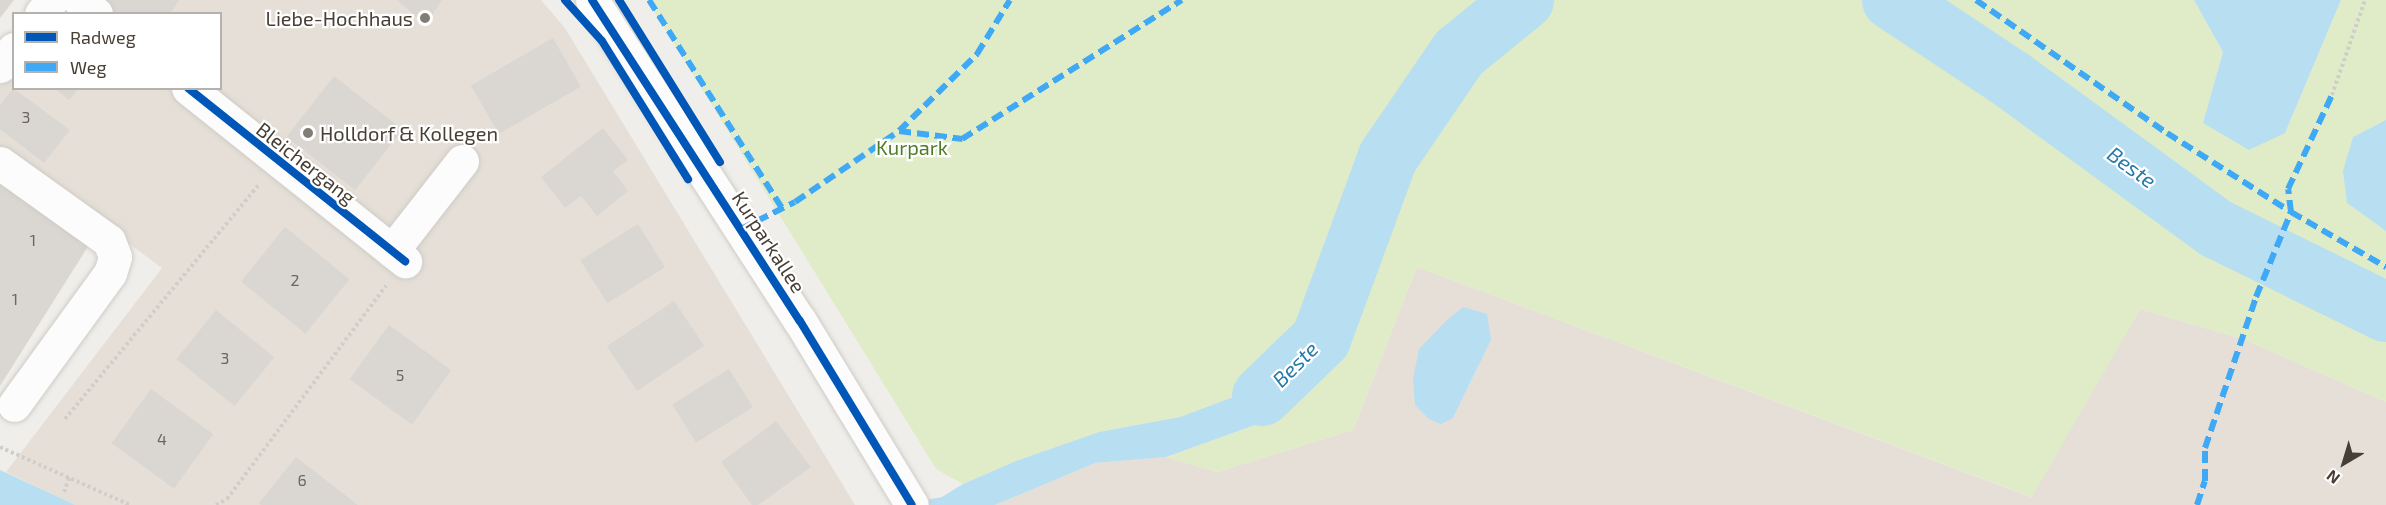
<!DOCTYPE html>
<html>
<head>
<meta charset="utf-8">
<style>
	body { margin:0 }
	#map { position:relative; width:2386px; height:505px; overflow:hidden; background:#f0eeea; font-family:"Exo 2",sans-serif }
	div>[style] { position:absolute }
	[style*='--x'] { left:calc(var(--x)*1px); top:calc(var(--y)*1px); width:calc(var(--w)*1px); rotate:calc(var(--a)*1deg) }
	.residential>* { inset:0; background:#e5dfd7 }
	.green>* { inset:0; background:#e0ecc8 }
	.water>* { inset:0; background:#b7def1 }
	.river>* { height:60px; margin:-30px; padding:0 30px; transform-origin:30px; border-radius:30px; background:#b7def1 }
	.building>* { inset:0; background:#dad7d2; transform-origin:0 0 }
	.path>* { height:4px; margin-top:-2px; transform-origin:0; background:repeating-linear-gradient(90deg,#d1ceca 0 3px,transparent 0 6px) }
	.roads { filter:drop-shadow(0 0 2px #ceccc7) drop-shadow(0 0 2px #ceccc7) }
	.minor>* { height:33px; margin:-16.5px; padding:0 16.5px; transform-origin:16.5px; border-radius:16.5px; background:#fdfcfc }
	.quiet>* { height:6px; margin-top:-3px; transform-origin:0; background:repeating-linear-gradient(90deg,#3fa9f5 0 12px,transparent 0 18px) }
	.cycleway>* { height:8px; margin:-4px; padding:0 4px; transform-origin:4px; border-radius:4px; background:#0057b8 }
	.dots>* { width:16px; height:16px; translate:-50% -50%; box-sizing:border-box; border:3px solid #fff; border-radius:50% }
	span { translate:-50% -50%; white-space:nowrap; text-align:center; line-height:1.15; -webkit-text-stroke:4.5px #fff; paint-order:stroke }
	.number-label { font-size:16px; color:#6c665d }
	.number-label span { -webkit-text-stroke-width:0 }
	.poi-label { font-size:20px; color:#473f35 }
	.right { translate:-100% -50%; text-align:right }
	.left { translate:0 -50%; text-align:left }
	.park-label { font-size:20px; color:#4c7c25 }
	.street-label { font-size:20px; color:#473f35 }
	.water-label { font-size:21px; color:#277aa8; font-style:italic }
	.legend { position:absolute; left:12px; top:12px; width:210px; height:78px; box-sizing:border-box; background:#fff; border:2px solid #b5b2ae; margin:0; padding:8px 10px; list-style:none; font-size:18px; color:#473f35 }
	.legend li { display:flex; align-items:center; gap:12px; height:30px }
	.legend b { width:30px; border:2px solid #b5b2ae }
	.north { position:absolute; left:2314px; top:433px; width:60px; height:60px; -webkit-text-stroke:4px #fff; paint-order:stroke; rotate:218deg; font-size:16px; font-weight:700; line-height:24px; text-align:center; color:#473f35 }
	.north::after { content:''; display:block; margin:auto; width:21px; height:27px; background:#473f35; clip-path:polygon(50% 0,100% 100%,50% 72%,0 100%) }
</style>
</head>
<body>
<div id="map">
	<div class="residential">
		<i style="clip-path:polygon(65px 0,541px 0,565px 28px,855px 505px,75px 505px,6px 472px,162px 268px,0 148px,0 86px,13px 68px,14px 88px,220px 88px,220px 14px,55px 13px)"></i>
		<i style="clip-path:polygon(evenodd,1417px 267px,2031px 497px,2140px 309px,2243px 339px,2386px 402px,2386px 505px,995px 505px,1095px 463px,1166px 457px,1217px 472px,1353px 430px,1417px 267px,1479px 365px,1453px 418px,1413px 379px,1479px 365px)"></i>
	</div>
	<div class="green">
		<i style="clip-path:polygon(647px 0,2194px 0,2223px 52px,2203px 123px,2285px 133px,2341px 0,2386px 0,2386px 120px,2353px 137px,2347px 203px,2386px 231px,2386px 402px,2243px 339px,2140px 309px,2032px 497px,1417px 267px,1353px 430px,1217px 472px,1166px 457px,1255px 425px,1321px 339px,1260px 387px,1180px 417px,1099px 432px,1016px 461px,963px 484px,936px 469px)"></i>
	</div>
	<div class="water">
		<i style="clip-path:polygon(2194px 0,2341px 0,2285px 133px,2249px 150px,2203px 123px,2223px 52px)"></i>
		<i style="clip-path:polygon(2386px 120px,2386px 231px,2347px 203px,2343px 171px,2353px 137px)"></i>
		<i style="clip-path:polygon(1463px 307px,1487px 314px,1491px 340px,1453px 418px,1441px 424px,1429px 419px,1415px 405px,1413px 379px,1419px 349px,1446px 321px)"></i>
		<i style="clip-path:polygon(1321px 339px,1328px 369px,1301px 399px,1255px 425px,1166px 457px,1095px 463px,995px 505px,899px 505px,942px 497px,963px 484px,1016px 461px,1099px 432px,1180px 417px,1260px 387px)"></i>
		<i style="clip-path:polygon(0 470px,54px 495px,75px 505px,0 505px)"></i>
	</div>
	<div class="river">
		<i style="--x:1892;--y:0;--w:143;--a:33.6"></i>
		<i style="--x:2011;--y:79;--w:255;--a:36.1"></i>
		<i style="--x:2217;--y:229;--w:188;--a:26.2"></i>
		<i style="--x:1262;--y:396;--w:82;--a:-44"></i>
		<i style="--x:1321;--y:339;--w:194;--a:-69.8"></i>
		<i style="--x:1388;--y:157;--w:126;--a:-55.7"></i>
		<i style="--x:1459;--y:53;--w:84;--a:-39.2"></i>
	</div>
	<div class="building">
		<i style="clip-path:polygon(0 0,14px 0,0 18px)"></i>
		<i style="clip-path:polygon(108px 0,179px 0,170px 14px,98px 14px)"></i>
		<i style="clip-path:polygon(397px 0,442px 0,426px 25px)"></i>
		<i style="left:553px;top:38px;width:56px;height:95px;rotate:60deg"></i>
		<i style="left:334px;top:76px;width:87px;height:77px;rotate:38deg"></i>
		<i style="clip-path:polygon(13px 88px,70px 130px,44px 163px,0 129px,0 105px)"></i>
		<i style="clip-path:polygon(54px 88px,79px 88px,69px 100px)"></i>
		<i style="clip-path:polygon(603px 128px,628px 160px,613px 171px,628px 191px,597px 216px,581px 196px,565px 208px,541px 177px)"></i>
		<i style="clip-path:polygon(0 177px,94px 237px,0 386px)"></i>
		<i style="left:638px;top:224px;width:51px;height:68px;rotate:58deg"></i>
		<i style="left:285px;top:227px;width:83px;height:70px;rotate:39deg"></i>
		<i style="left:674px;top:301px;width:54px;height:81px;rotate:56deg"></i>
		<i style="left:216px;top:310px;width:75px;height:63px;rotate:39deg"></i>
		<i style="left:389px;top:325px;width:77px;height:67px;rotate:36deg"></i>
		<i style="left:729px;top:369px;width:45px;height:67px;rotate:58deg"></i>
		<i style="left:151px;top:389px;width:77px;height:67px;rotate:36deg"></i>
		<i style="clip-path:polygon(776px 421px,811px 467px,758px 505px,752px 505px,721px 462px)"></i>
		<i style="clip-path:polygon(296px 457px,358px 505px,261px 505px,259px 503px)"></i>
	</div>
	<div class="path">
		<i style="--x:2332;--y:95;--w:101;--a:-70.8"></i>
		<i style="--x:65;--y:419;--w:303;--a:-50.4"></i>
		<i style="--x:0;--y:447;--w:142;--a:24"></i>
		<i style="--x:64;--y:492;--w:15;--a:-70"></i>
		<i style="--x:216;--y:505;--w:13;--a:-29"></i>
		<i style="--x:227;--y:499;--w:266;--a:-53.3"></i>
	</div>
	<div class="roads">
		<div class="minor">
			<i style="--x:79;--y:0;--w:22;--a:39"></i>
			<i style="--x:592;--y:0;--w:382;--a:57.1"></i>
			<i style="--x:800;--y:321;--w:215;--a:58.7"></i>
			<i style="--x:41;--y:14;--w:18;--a:-52"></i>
			<i style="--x:0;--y:66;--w:22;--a:-51"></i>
			<i style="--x:188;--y:88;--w:278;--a:38.6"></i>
			<i style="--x:0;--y:163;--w:134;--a:35.6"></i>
			<i style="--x:109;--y:241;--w:17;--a:69"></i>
			<i style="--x:115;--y:257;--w:17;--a:107"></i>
			<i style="--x:110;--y:273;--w:163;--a:126"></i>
			<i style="--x:392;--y:251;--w:114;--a:-52.1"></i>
		</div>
	</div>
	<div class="quiet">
		<i style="--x:649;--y:0;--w:247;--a:57.4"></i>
		<i style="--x:1976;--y:0;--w:233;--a:34.9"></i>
		<i style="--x:2167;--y:133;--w:147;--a:32.5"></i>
		<i style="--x:2291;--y:212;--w:110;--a:30.1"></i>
		<i style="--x:899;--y:131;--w:64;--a:7.2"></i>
		<i style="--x:962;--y:139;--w:260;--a:-32.3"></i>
		<i style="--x:741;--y:229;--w:60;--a:-26.6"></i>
		<i style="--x:795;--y:202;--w:126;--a:-34.3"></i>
		<i style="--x:899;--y:131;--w:110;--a:-44.6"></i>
		<i style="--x:977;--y:54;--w:63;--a:-58.6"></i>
		<i style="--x:2197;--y:505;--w:25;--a:-72"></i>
		<i style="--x:2205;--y:481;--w:33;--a:-90"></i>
		<i style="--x:2205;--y:448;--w:159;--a:-71.3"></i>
		<i style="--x:2256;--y:297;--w:92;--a:-67.6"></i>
		<i style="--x:2291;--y:212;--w:23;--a:-97"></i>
		<i style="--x:2288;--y:189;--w:104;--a:-64.9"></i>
	</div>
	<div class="cycleway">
		<i style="--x:565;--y:0;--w:55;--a:47.9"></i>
		<i style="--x:602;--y:41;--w:163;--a:58.1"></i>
		<i style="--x:592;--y:0;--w:382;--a:57.1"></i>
		<i style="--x:800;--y:321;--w:215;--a:58.7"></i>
		<i style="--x:619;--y:0;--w:191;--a:58.1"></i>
		<i style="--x:188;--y:88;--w:278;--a:38.6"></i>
	</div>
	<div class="dots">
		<i style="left:425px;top:18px;background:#827c74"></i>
		<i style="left:308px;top:133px;background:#827c74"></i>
	</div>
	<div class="number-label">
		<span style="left:26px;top:117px">3</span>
		<span style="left:33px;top:240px">1</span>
		<span style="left:295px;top:280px">2</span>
		<span style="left:15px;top:299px">1</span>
		<span style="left:225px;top:358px">3</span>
		<span style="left:400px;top:375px">5</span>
		<span style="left:162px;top:439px">4</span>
		<span style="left:302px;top:480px">6</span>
	</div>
	<div class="poi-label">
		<span class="right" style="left:413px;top:18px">Liebe-Hochhaus</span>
		<span class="left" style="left:320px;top:133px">Holldorf &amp; Kollegen</span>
	</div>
	<div class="park-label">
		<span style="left:912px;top:147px">Kurpark</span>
	</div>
	<div class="street-label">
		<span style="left:306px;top:163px;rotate:38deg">Bleichergang</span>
		<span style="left:769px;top:242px;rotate:57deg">Kurparkallee</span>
	</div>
	<div class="water-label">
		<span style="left:2132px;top:167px;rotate:36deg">Beste</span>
		<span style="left:1295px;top:364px;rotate:-45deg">Beste</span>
	</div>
	<ul class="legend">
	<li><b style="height:8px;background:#0057b8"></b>Radweg</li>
	<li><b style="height:8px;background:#3fa9f5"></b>Weg</li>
	</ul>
	<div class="north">N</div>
</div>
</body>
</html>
